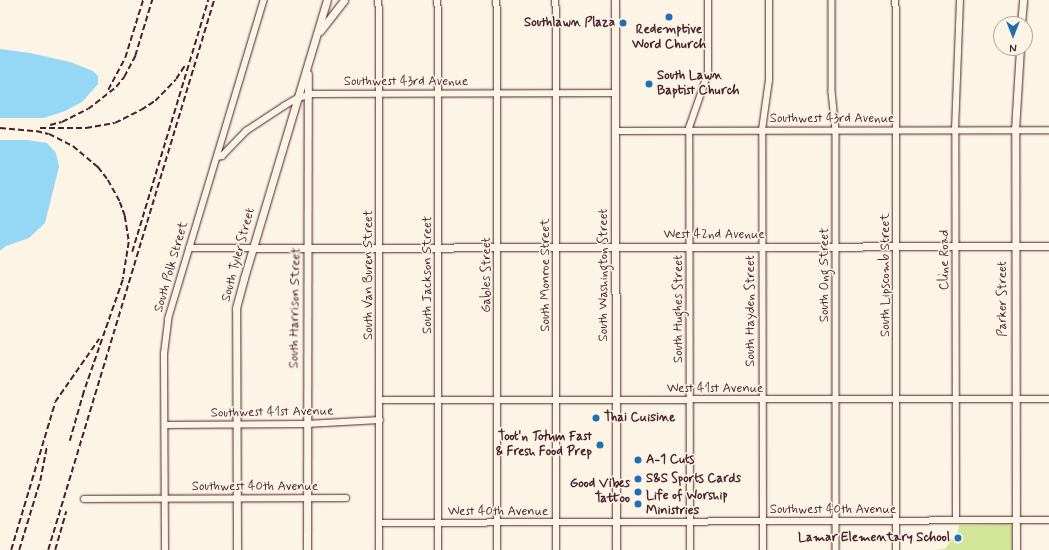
<!DOCTYPE html>
<html>
<head>
<meta charset="utf-8">
<style>
	body { margin:0 }
	#map { position:relative; width:1049px; height:550px; overflow:hidden; background:#fcf5e5; font-family:Mynerve,sans-serif }
	div>[style] { position:absolute }
	[style*='--x'] { left:calc(var(--x)*1px); top:calc(var(--y)*1px); width:calc(var(--w)*1px); rotate:calc(var(--a)*1deg) }
	.green>* { inset:0; background:#d3e599 }
	.water>* { inset:0; background:#94d8f6 }
	.roads { filter:drop-shadow(0 0 1px #4a1f2b) drop-shadow(0 0 1px #4a1f2b) }
	.street>* { height:5.5px; margin:-2.75px; padding:0 2.75px; transform-origin:2.75px; border-radius:2.75px; background:#fcf5e5 }
	.secondary>* { height:7px; margin:-3.5px; padding:0 3.5px; transform-origin:3.5px; border-radius:3.5px; background:#fcf5e5 }
	.rail>* { height:1.5px; margin-top:-0.75px; transform-origin:0; background:repeating-linear-gradient(90deg,#4a1f2b 0 6px,transparent 0 9px) }
	.dots>* { width:11px; height:11px; translate:-50% -50%; box-sizing:border-box; border:2px solid #fcf5e5; border-radius:50% }
	span { translate:-50% -50%; white-space:nowrap; text-align:center; line-height:1.15; -webkit-text-stroke:3px #fcf5e5; paint-order:stroke }
	.poi-label { font-size:13px; color:#4a1f2b; font-weight:700 }
	.right { translate:-100% -50%; text-align:right }
	.left { translate:0 -50%; text-align:left }
	.street-label { font-size:13px; color:#4a1f2b }
	.north { position:absolute; left:993px; top:16px; width:40px; height:40px; box-sizing:border-box; background:#fcf5e5; border:1px solid #b59f9b; border-radius:50%; rotate:180deg; font-size:11px; font-weight:700; line-height:16px; text-align:center; color:#4a1f2b }
	.north::after { content:''; display:block; margin:auto; width:14px; height:18px; background:#1f6fb2; clip-path:polygon(50% 0,100% 100%,50% 72%,0 100%) }
</style>
</head>
<body>
<div id="map">
	<div class="green">
		<i style="clip-path:polygon(1009px 524px,1012px 527px,1012px 550px,933px 550px,945px 549px,958px 531px,959px 525px)"></i>
	</div>
	<div class="water">
		<i style="clip-path:polygon(0 49px,30px 53px,70px 62px,93px 71px,98px 76px,98px 84px,82px 102px,65px 111px,44px 118px,0 118px)"></i>
		<i style="clip-path:polygon(0 140px,27px 140px,47px 143px,56px 153px,59px 167px,45px 223px,29px 238px,6px 246px,0 251px)"></i>
	</div>
	<div class="roads">
		<div class="street">
			<i style="--x:379;--y:0;--w:550;--a:89.9"></i>
			<i style="--x:438;--y:0;--w:550;--a:89.9"></i>
			<i style="--x:497;--y:0;--w:550;--a:89.9"></i>
			<i style="--x:556;--y:0;--w:550;--a:89.9"></i>
			<i style="--x:832;--y:0;--w:92;--a:90"></i>
			<i style="--x:832;--y:92;--w:38;--a:84"></i>
			<i style="--x:836;--y:130;--w:420;--a:90"></i>
			<i style="--x:896;--y:0;--w:550;--a:89.9"></i>
			<i style="--x:616;--y:131;--w:433;--a:-0.1"></i>
			<i style="--x:217;--y:157;--w:5;--a:-11"></i>
			<i style="--x:222;--y:156;--w:35;--a:-46"></i>
			<i style="--x:246;--y:131;--w:45;--a:-33.3"></i>
			<i style="--x:284;--y:106;--w:16;--a:-30"></i>
			<i style="--x:298;--y:98;--w:16;--a:-15"></i>
			<i style="--x:313;--y:94;--w:302;--a:-0.2"></i>
			<i style="--x:189;--y:248;--w:64;--a:0"></i>
			<i style="--x:380;--y:400;--w:669;--a:-0.09"></i>
			<i style="--x:165;--y:425;--w:141;--a:-0.4"></i>
			<i style="--x:306;--y:424;--w:74;--a:-3.1"></i>
			<i style="--x:84;--y:499;--w:262;--a:-0.2"></i>
			<i style="--x:956;--y:520;--w:390;--a:-90.1"></i>
			<i style="--x:955;--y:130;--w:130;--a:-87.8"></i>
			<i style="--x:380;--y:523;--w:669;--a:-0.26"></i>
			<i style="--x:165;--y:550;--w:196;--a:-90.3"></i>
			<i style="--x:164;--y:354;--w:35;--a:-83"></i>
			<i style="--x:168;--y:319;--w:333;--a:-73.3"></i>
			<i style="--x:690;--y:550;--w:422;--a:-90.1"></i>
			<i style="--x:689;--y:128;--w:58;--a:-70.9"></i>
			<i style="--x:708;--y:73;--w:73;--a:-90"></i>
			<i style="--x:763;--y:550;--w:420;--a:-90.1"></i>
			<i style="--x:762;--y:130;--w:50;--a:-82"></i>
			<i style="--x:769;--y:80;--w:80;--a:-90"></i>
		</div>
		<div class="secondary">
			<i style="--x:615;--y:0;--w:550;--a:89.9"></i>
			<i style="--x:1021;--y:24;--w:24;--a:-85"></i>
			<i style="--x:320;--y:31;--w:39;--a:-52"></i>
			<i style="--x:253;--y:248;--w:796;--a:-0.14"></i>
			<i style="--x:237;--y:550;--w:242;--a:-90.2"></i>
			<i style="--x:236;--y:308;--w:31;--a:-75"></i>
			<i style="--x:244;--y:278;--w:290;--a:-73.4"></i>
			<i style="--x:307;--y:550;--w:476;--a:-89.9"></i>
			<i style="--x:1016;--y:550;--w:420;--a:-90.1"></i>
			<i style="--x:1015;--y:130;--w:82;--a:-86.5"></i>
		</div>
	</div>
	<div class="rail">
		<i style="--x:108;--y:90;--w:36;--a:-62"></i>
		<i style="--x:125;--y:58;--w:61;--a:-72.8"></i>
		<i style="--x:50;--y:125;--w:12;--a:-14"></i>
		<i style="--x:62;--y:122;--w:29;--a:-27"></i>
		<i style="--x:88;--y:109;--w:36;--a:-38"></i>
		<i style="--x:116;--y:87;--w:13;--a:-51"></i>
		<i style="--x:124;--y:77;--w:24;--a:-62"></i>
		<i style="--x:135;--y:56;--w:59;--a:-73.1"></i>
		<i style="--x:0;--y:128;--w:36;--a:5"></i>
		<i style="--x:36;--y:131;--w:13;--a:13"></i>
		<i style="--x:49;--y:134;--w:27;--a:27"></i>
		<i style="--x:73;--y:146;--w:33;--a:40"></i>
		<i style="--x:98;--y:167;--w:16;--a:52"></i>
		<i style="--x:108;--y:180;--w:25;--a:61"></i>
		<i style="--x:120;--y:202;--w:15;--a:70"></i>
		<i style="--x:125;--y:216;--w:26;--a:81"></i>
		<i style="--x:129;--y:242;--w:38;--a:99"></i>
		<i style="--x:123;--y:280;--w:119;--a:109.2"></i>
		<i style="--x:84;--y:392;--w:51;--a:105.9"></i>
		<i style="--x:40;--y:128;--w:46;--a:0"></i>
		<i style="--x:86;--y:128;--w:29;--a:-10"></i>
		<i style="--x:115;--y:123;--w:29;--a:-27"></i>
		<i style="--x:141;--y:110;--w:17;--a:-33"></i>
		<i style="--x:155;--y:101;--w:30;--a:-46"></i>
		<i style="--x:176;--y:79;--w:17;--a:-57"></i>
		<i style="--x:132;--y:252;--w:263;--a:-73.2"></i>
		<i style="--x:11;--y:550;--w:154;--a:-73.4"></i>
		<i style="--x:55;--y:402;--w:77;--a:-55.1"></i>
		<i style="--x:19;--y:550;--w:72;--a:-73.1"></i>
		<i style="--x:40;--y:481;--w:36;--a:-79"></i>
		<i style="--x:48;--y:550;--w:575;--a:-73.21"></i>
		<i style="--x:55;--y:550;--w:40;--a:-74"></i>
	</div>
	<div class="dots">
		<i style="left:669px;top:17px;background:#1f6fb2"></i>
		<i style="left:623px;top:23px;background:#1f6fb2"></i>
		<i style="left:649px;top:84px;background:#1f6fb2"></i>
		<i style="left:596px;top:418px;background:#1f6fb2"></i>
		<i style="left:600px;top:445px;background:#1f6fb2"></i>
		<i style="left:638px;top:460px;background:#1f6fb2"></i>
		<i style="left:638px;top:479px;background:#1f6fb2"></i>
		<i style="left:638px;top:492px;background:#1f6fb2"></i>
		<i style="left:638px;top:504px;background:#1f6fb2"></i>
		<i style="left:958px;top:538px;background:#1f6fb2"></i>
	</div>
	<div class="poi-label">
		<span class="right" style="left:615px;top:23px">Southlawn Plaza</span>
		<span style="left:669px;top:38px">Redemptive<br>Word Church</span>
		<span class="left" style="left:657px;top:84px">South Lawn<br>Baptist Church</span>
		<span class="left" style="left:604px;top:418px">Thai Cuisine</span>
		<span class="right" style="left:592px;top:445px">Toot'n Totum Fast<br>&amp; Fresh Food Prep</span>
		<span class="left" style="left:646px;top:460px">A-1 Cuts</span>
		<span class="left" style="left:646px;top:479px">S&amp;S Sports Cards</span>
		<span class="right" style="left:630px;top:492px">Good Vibes<br>Tattoo</span>
		<span class="left" style="left:646px;top:504px">Life of Worship<br>Ministries</span>
		<span class="right" style="left:950px;top:538px">Lamar Elementary School</span>
	</div>
	<div class="street-label">
		<span style="left:406px;top:82px">Southwest 43rd Avenue</span>
		<span style="left:832px;top:119px">Southwest 43rd Avenue</span>
		<span style="left:714px;top:235px">West 42nd Avenue</span>
		<span style="left:239px;top:255px;rotate:-75deg">South Tyler Street</span>
		<span style="left:945px;top:260px;rotate:-90deg">Cline Road</span>
		<span style="left:172px;top:267px;rotate:-74deg">South Polk Street</span>
		<span style="left:369px;top:275px;rotate:-90deg">South Van Buren Street</span>
		<span style="left:428px;top:275px;rotate:-90deg">South Jackson Street</span>
		<span style="left:487px;top:275px;rotate:-90deg">Gables Street</span>
		<span style="left:546px;top:275px;rotate:-90deg">South Monroe Street</span>
		<span style="left:604px;top:275px;rotate:-90deg">South Washington Street</span>
		<span style="left:825px;top:275px;rotate:-90deg">South Ong Street</span>
		<span style="left:886px;top:275px;rotate:-90deg">South Lipscomb Street</span>
		<span style="left:1003px;top:299px;rotate:-90deg">Parker Street</span>
		<span style="left:296px;top:308px;rotate:-89deg">South Harrison Street</span>
		<span style="left:679px;top:309px;rotate:-90deg">South Hughes Street</span>
		<span style="left:751px;top:311px;rotate:-90deg">South Hayden Street</span>
		<span style="left:715px;top:389px">West 41st Avenue</span>
		<span style="left:272px;top:413px;rotate:-1deg">Southwest 41st Avenue</span>
		<span style="left:255px;top:487px">Southwest 40th Avenue</span>
		<span style="left:833px;top:510px">Southwest 40th Avenue</span>
		<span style="left:498px;top:512px">West 40th Avenue</span>
	</div>
	<div class="north">N</div>
</div>
</body>
</html>
